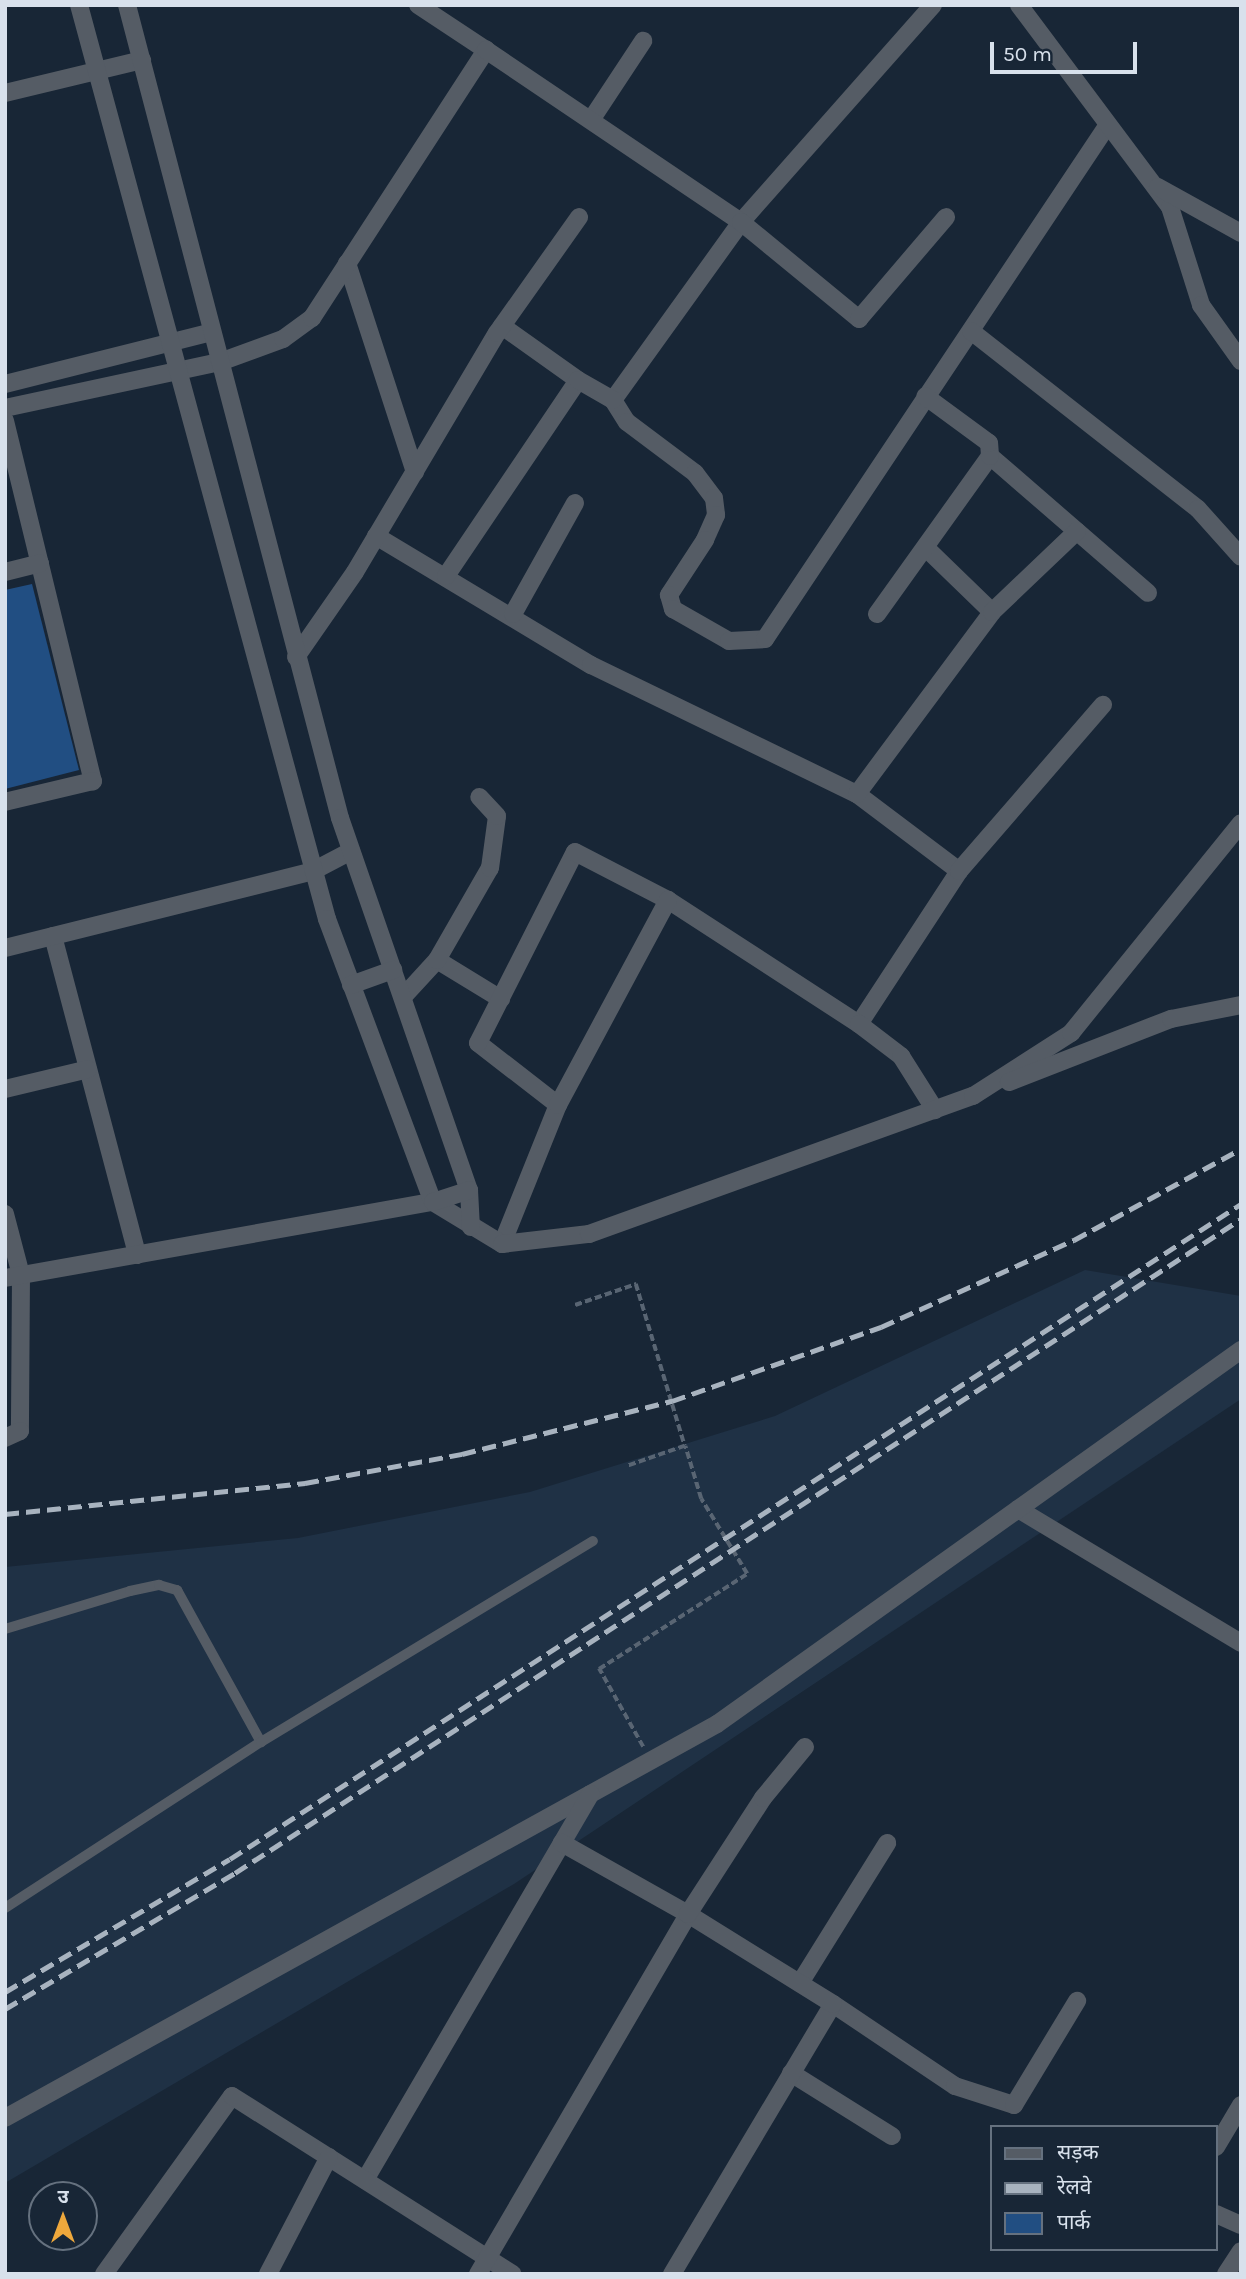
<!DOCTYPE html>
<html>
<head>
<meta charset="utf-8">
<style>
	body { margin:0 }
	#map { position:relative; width:1246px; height:2279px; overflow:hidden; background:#182636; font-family:Karla,"Noto Sans Devanagari",sans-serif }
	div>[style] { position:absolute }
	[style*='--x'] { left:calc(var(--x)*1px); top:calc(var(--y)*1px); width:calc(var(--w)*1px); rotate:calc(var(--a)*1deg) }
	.built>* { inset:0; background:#1f3145 }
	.green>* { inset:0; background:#214e82 }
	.path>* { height:3.5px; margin-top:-1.75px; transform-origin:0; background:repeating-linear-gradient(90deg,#596573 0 7px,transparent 0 10.5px) }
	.service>* { height:10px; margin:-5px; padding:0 5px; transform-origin:5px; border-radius:5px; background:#555c65 }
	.minor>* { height:18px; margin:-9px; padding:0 9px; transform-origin:9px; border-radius:9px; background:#555c65 }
	.tertiary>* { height:18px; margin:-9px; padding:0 9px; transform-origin:9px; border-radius:9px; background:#555c65 }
	.rail>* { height:5px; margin-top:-2.5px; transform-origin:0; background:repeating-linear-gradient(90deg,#a8b3bf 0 14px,transparent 0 21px) }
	span { translate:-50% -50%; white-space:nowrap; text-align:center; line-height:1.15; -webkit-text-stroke:6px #182636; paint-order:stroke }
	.frame { position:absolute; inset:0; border:7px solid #d8e1ec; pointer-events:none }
	.legend { position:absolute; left:990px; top:2125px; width:228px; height:126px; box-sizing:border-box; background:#182636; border:2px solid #65717f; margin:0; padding:9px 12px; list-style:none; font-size:21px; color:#d8e1ec }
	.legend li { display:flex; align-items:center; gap:14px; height:35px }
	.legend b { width:35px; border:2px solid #65717f }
	.north { position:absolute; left:28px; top:2181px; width:70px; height:70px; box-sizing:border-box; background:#182636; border:2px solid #65717f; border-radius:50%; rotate:0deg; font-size:19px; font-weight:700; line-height:28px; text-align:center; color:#d8e1ec }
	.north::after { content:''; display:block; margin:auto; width:24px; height:32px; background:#eea83c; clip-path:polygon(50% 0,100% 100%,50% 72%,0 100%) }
	.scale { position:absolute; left:990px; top:42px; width:147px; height:32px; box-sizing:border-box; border:4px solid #d8e1ec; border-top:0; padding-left:9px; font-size:21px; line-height:24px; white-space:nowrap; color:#d8e1ec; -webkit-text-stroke:5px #182636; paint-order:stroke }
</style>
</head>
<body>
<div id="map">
	<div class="built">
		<i style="clip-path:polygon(1085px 1270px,1241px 1296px,1241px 1399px,514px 1884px,5px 2183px,5px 1567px,298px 1538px,530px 1492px,775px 1416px)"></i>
	</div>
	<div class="green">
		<i style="clip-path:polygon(32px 584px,79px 770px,5px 789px,5px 590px)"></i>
	</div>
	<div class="path">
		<i style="--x:575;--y:1305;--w:65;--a:-19"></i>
		<i style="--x:636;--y:1284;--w:169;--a:73.2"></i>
		<i style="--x:685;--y:1446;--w:60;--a:160.7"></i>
		<i style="--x:643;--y:1747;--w:90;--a:-119.4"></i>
		<i style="--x:599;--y:1669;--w:176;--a:-32.7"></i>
		<i style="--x:747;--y:1574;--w:88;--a:-121.5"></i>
		<i style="--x:701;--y:1499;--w:55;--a:-106.8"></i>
	</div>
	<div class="service">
		<i style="--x:5;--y:1629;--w:131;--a:-16.9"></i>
		<i style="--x:130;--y:1591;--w:30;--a:-12"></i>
		<i style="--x:159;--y:1585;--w:19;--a:16"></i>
		<i style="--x:177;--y:1590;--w:174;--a:61.1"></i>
		<i style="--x:5;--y:1908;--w:305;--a:-33"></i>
		<i style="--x:261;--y:1742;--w:388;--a:-31.2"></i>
	</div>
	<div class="minor">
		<i style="--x:418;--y:5;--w:82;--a:33.5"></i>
		<i style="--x:933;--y:5;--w:290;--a:131.5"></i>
		<i style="--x:741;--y:222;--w:219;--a:125.7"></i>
		<i style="--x:613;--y:400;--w:26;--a:58"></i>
		<i style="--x:627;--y:422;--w:85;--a:36.9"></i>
		<i style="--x:695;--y:473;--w:31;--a:53"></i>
		<i style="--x:714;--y:498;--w:17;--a:83"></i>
		<i style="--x:716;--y:515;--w:27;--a:114"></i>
		<i style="--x:705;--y:540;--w:66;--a:123.2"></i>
		<i style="--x:669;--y:595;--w:15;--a:74"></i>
		<i style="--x:673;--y:609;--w:64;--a:29.7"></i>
		<i style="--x:729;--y:641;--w:36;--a:-3"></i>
		<i style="--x:765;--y:639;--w:617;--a:-56.31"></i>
		<i style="--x:1019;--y:5;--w:252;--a:53.2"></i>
		<i style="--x:1170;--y:207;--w:103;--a:72.4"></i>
		<i style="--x:1201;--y:305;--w:69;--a:54.5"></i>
		<i style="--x:5;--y:93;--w:141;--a:-13.5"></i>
		<i style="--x:591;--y:120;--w:95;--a:-56.6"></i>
		<i style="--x:1158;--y:187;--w:95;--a:29"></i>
		<i style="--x:347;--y:263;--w:220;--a:72"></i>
		<i style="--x:502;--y:326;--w:93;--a:35.4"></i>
		<i style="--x:971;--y:331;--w:288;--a:38.1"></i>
		<i style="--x:1198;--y:509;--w:64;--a:48.1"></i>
		<i style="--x:5;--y:384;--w:213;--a:-14.1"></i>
		<i style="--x:5;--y:408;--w:220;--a:-12.1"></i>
		<i style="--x:220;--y:362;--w:67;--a:-20.1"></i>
		<i style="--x:283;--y:339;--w:36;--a:-36"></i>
		<i style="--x:312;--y:318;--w:320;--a:-57"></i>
		<i style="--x:486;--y:50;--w:308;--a:34"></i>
		<i style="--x:741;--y:222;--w:153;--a:39.4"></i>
		<i style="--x:859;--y:319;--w:134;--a:-49.5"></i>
		<i style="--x:5;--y:421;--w:371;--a:76.3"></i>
		<i style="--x:93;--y:781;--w:90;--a:166.6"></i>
		<i style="--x:990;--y:456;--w:209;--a:40.9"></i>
		<i style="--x:376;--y:536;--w:251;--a:31"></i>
		<i style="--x:591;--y:665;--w:296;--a:25.9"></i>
		<i style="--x:857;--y:794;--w:128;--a:37"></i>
		<i style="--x:926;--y:548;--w:92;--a:44.1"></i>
		<i style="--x:5;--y:572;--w:36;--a:-14"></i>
		<i style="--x:446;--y:576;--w:236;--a:-56"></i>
		<i style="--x:578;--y:380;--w:40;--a:29.7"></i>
		<i style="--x:513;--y:614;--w:127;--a:-60.8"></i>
		<i style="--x:877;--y:614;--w:194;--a:-54.4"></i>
		<i style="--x:990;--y:456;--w:13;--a:-94"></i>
		<i style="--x:989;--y:443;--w:79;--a:-143.7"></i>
		<i style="--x:296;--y:657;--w:103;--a:-55.2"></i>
		<i style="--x:355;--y:572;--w:278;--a:-59.3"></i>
		<i style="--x:497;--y:333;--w:142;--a:-54.7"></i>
		<i style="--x:857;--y:794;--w:227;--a:-53.4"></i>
		<i style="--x:992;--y:612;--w:117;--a:-43.6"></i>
		<i style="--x:53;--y:936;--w:330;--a:75.2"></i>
		<i style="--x:5;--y:948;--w:317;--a:-14"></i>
		<i style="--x:313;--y:871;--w:43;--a:-27.8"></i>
		<i style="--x:437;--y:960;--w:75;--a:31.4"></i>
		<i style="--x:403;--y:997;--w:50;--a:-47.4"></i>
		<i style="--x:437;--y:960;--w:106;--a:-60.1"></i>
		<i style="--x:490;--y:868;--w:52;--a:-82.3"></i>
		<i style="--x:497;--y:816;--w:26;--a:-133"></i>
		<i style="--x:859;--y:1024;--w:183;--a:-56.8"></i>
		<i style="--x:959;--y:871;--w:220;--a:-49.1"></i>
		<i style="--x:5;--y:1089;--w:85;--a:-13.5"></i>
		<i style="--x:558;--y:1105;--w:101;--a:-142.2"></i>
		<i style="--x:478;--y:1043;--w:214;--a:-63.1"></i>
		<i style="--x:575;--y:852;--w:105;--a:27.3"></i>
		<i style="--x:668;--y:900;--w:228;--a:33"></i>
		<i style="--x:859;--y:1024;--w:53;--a:37.3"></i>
		<i style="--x:901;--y:1056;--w:64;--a:57.8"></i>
		<i style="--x:5;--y:1214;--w:63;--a:75.3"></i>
		<i style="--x:21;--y:1275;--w:156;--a:90.4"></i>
		<i style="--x:20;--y:1431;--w:17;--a:155"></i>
		<i style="--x:502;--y:1244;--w:150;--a:-68.1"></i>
		<i style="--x:558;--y:1105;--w:233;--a:-61.8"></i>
		<i style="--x:5;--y:1278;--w:435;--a:-10.1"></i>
		<i style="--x:1018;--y:1509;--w:260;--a:31"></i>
		<i style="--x:800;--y:1983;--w:165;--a:-58.1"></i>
		<i style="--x:833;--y:2004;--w:147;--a:33.9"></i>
		<i style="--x:955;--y:2086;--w:62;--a:17.9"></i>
		<i style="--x:1014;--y:2105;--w:122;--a:-58.8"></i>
		<i style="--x:791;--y:2073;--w:119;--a:32"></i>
		<i style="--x:5;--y:2118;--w:814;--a:-28.96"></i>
		<i style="--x:717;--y:1724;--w:644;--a:-35.52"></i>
		<i style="--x:1216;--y:2147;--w:49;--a:-59.2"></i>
		<i style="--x:365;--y:2180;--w:447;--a:-59.7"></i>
		<i style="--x:1216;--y:2214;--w:27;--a:24"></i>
		<i style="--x:104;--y:2274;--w:219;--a:-54.3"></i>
		<i style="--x:232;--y:2096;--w:332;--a:32.4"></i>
		<i style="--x:268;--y:2274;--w:132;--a:-62.5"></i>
		<i style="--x:478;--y:2274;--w:417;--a:-59.7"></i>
		<i style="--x:688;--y:1914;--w:145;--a:-150.6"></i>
		<i style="--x:672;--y:2274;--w:314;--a:-59.2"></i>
		<i style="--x:833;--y:2004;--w:171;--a:-148.2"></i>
		<i style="--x:688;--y:1914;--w:138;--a:-57.1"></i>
		<i style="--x:763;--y:1798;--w:66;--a:-50.5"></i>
		<i style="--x:1226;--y:2274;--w:27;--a:-57"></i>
	</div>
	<div class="tertiary">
		<i style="--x:79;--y:5;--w:947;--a:74.82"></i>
		<i style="--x:327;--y:919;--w:302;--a:69.5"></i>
		<i style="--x:433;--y:1202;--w:81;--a:31.3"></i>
		<i style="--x:502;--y:1244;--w:88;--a:-6.6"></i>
		<i style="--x:589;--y:1234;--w:408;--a:-19.8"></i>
		<i style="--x:973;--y:1096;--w:117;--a:-32.7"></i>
		<i style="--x:1071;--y:1033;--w:270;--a:-51"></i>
		<i style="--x:127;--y:5;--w:840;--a:75.32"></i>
		<i style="--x:340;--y:818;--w:394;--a:70.9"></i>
		<i style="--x:469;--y:1190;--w:37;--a:87"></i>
		<i style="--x:351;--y:985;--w:45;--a:-19.7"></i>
		<i style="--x:1009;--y:1082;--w:174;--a:-21.3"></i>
		<i style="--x:1171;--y:1019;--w:71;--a:-11.3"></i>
		<i style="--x:433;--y:1202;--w:38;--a:-18"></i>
	</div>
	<div class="rail">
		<i style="--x:5;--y:1514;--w:302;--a:-5.9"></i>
		<i style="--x:305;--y:1483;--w:160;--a:-10.5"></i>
		<i style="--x:462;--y:1454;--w:217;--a:-14.2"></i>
		<i style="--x:672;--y:1401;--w:222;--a:-19.5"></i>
		<i style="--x:881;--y:1327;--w:212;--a:-24.3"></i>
		<i style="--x:1074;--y:1240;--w:190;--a:-28.6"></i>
		<i style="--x:5;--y:1992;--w:261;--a:-30.6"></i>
		<i style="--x:230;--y:1859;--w:1205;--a:-32.94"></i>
		<i style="--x:5;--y:2009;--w:267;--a:-30.6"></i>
		<i style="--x:235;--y:1873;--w:1200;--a:-33.03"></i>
	</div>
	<div class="frame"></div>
	<ul class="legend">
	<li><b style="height:9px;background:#555c65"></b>सड़क</li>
	<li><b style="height:9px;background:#a8b3bf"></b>रेलवे</li>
	<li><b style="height:19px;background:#214e82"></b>पार्क</li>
	</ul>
	<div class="north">उ</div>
	<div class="scale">50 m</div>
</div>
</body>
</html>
